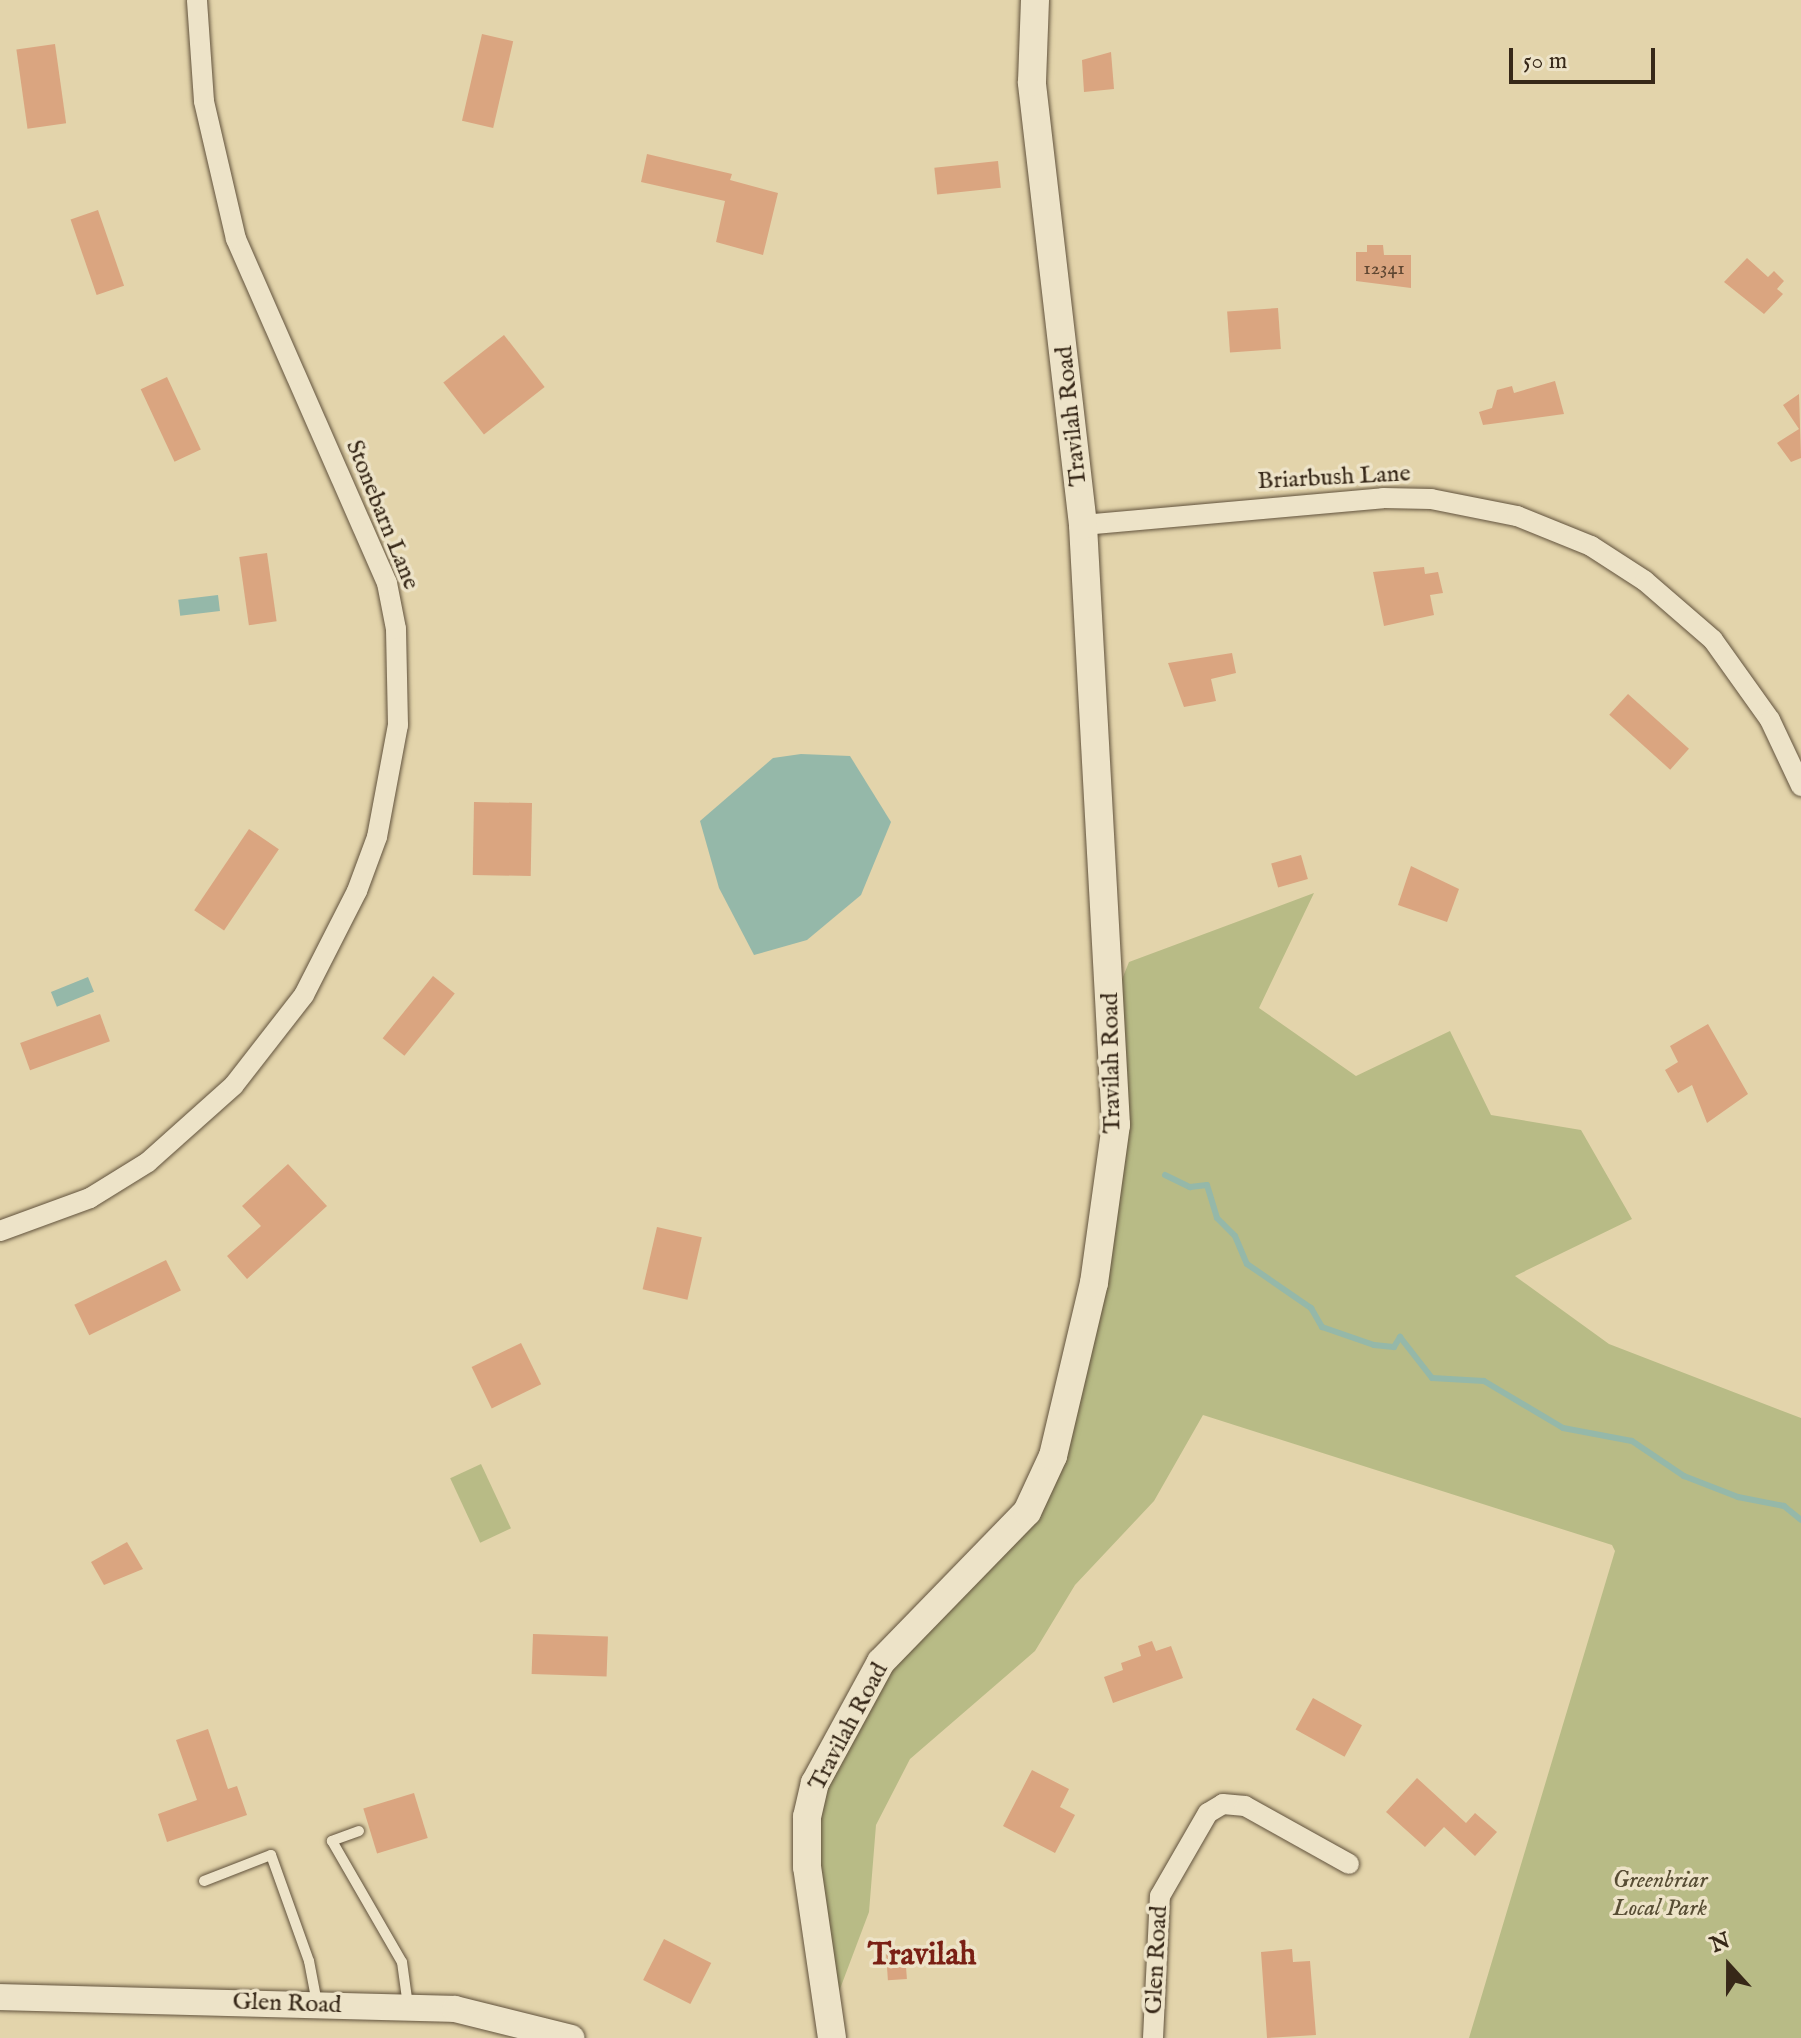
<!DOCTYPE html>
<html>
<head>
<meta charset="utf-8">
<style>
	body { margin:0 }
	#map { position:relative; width:1801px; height:2038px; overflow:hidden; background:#e3d4ab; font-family:"IM FELL English",serif }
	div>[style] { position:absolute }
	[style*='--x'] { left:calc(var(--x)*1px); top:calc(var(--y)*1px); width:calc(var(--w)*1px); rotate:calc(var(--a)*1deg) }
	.green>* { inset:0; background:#b8bb86; transform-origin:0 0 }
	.water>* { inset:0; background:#95b8a9; transform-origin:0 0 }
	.stream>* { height:6px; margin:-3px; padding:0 3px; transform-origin:3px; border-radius:3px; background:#95b8a9 }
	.building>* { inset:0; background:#daa580; transform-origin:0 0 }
	.roads { filter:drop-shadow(0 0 2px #62533d) drop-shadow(0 0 2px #62533d) }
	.service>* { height:10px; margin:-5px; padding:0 5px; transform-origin:5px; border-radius:5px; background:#ede3c8 }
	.minor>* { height:20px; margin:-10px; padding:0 10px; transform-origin:10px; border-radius:10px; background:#ede3c8 }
	.tertiary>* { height:26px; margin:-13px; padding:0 13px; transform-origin:13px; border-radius:13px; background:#ede3c8 }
	.secondary>* { height:28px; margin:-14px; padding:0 14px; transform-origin:14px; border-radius:14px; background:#ede3c8 }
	span { translate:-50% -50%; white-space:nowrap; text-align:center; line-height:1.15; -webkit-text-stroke:7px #ede3c8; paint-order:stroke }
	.number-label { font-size:20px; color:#604732 }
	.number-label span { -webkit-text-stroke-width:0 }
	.street-label { font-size:24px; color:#372818 }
	.park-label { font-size:24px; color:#574d34; font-style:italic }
	.district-label { font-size:32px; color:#7a1f14; font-weight:700 }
	.north { position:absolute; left:1689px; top:1926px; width:80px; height:80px; -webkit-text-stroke:6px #ede3c8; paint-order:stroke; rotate:339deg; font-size:22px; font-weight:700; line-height:32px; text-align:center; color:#372818 }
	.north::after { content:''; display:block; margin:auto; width:28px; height:36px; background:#372818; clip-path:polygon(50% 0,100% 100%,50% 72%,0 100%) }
	.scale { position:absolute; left:1509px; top:48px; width:146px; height:36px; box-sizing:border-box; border:4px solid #372818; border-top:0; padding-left:10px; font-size:24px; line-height:28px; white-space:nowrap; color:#372818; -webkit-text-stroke:6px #ede3c8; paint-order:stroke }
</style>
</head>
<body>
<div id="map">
	<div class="green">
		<i style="clip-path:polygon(1314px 893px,1259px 1008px,1356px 1076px,1450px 1031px,1491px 1115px,1581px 1130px,1632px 1219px,1515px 1276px,1609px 1344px,1801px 1418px,1801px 2038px,1469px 2038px,1615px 1551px,1612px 1545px,1203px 1415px,1154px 1501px,1075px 1585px,1035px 1651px,910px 1759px,876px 1825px,869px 1912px,829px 2018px,807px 1817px,881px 1662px,1027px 1512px,1094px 1283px,1112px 1004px,1129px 962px)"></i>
		<i style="left:481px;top:1464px;width:71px;height:34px;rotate:65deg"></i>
	</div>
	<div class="water">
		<i style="left:218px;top:595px;width:16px;height:40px;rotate:83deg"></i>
		<i style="clip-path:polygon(801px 754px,850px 756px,891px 822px,861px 895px,807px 940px,754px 955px,719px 888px,700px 821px,773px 758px)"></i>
		<i style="left:88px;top:977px;width:16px;height:40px;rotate:68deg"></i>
	</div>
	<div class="stream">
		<i style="--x:1165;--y:1175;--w:28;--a:26"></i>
		<i style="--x:1190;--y:1187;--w:17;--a:-7"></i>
		<i style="--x:1207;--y:1185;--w:34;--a:73"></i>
		<i style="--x:1217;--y:1218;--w:25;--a:45"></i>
		<i style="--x:1235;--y:1236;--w:30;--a:67"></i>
		<i style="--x:1247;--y:1264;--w:78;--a:34.5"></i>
		<i style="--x:1311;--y:1308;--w:22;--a:60"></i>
		<i style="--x:1322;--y:1327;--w:55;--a:19.1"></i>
		<i style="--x:1374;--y:1345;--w:20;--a:6"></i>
		<i style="--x:1394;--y:1347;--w:12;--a:-59"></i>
		<i style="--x:1400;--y:1337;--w:52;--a:52"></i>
		<i style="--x:1432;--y:1378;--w:52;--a:3.3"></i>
		<i style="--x:1484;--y:1381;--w:92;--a:30.7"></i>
		<i style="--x:1563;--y:1428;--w:70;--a:10.7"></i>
		<i style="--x:1632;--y:1441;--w:63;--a:33.9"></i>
		<i style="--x:1684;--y:1476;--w:58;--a:21.3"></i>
		<i style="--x:1738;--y:1497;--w:47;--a:11.1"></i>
		<i style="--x:1784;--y:1506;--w:22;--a:39"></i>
	</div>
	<div class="building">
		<i style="left:482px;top:34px;width:32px;height:89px;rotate:13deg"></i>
		<i style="left:55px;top:44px;width:80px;height:39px;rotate:82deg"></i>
		<i style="clip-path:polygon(1111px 52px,1114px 89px,1084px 92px,1082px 60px)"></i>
		<i style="clip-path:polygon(647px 154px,732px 174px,730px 180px,778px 193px,763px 255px,716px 242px,725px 201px,641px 182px)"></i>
		<i style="left:998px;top:161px;width:27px;height:64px;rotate:84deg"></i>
		<i style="left:98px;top:210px;width:80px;height:29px;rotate:71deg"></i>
		<i style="clip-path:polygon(1367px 245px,1383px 245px,1384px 255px,1411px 255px,1411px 288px,1356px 281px,1356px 252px,1367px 252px)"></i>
		<i style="clip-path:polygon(1747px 258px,1768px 277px,1774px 271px,1784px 281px,1777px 289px,1783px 294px,1764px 314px,1724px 282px)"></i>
		<i style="left:1278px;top:308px;width:41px;height:51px;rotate:86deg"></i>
		<i style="left:504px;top:335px;width:66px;height:77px;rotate:52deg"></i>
		<i style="left:167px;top:377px;width:80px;height:29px;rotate:65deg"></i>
		<i style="clip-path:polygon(1555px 381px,1564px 414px,1483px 425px,1479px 412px,1492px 408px,1497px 390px,1512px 386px,1514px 393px)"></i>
		<i style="clip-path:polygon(1799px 394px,1801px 458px,1791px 462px,1777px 443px,1799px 429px,1783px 405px)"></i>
		<i style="left:267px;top:553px;width:69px;height:28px;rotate:82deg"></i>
		<i style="clip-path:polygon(1424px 567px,1425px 574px,1438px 572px,1443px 593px,1430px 595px,1434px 615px,1384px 626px,1373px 572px)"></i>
		<i style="clip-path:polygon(1232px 653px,1236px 673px,1211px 679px,1216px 701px,1184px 707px,1168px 663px)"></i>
		<i style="left:1628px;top:694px;width:82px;height:28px;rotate:42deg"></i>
		<i style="left:474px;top:802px;width:58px;height:73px;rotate:1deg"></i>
		<i style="left:249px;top:829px;width:36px;height:98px;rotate:34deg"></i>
		<i style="left:1301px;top:855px;width:25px;height:31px;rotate:74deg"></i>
		<i style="clip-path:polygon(1411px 866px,1459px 889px,1447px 922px,1398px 905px)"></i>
		<i style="left:433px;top:976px;width:28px;height:80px;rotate:39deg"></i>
		<i style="left:100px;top:1014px;width:29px;height:85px;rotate:70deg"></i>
		<i style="clip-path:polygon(1708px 1024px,1748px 1094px,1707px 1123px,1692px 1085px,1678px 1093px,1665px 1070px,1678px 1062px,1670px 1046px)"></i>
		<i style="clip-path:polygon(288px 1164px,327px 1206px,247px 1279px,227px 1256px,261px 1226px,242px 1206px)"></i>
		<i style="left:657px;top:1227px;width:46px;height:64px;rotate:13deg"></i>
		<i style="left:166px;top:1260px;width:34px;height:102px;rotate:64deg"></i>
		<i style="left:521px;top:1343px;width:46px;height:55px;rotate:64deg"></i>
		<i style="clip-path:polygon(127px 1542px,143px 1569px,104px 1585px,91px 1562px)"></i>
		<i style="left:533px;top:1634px;width:75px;height:40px;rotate:2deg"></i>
		<i style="clip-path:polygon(1152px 1641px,1156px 1651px,1171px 1646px,1183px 1678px,1113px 1703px,1104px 1677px,1123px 1670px,1121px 1663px,1141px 1656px,1138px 1646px)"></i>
		<i style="left:1313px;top:1698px;width:56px;height:36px;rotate:29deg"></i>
		<i style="clip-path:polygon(208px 1729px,228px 1789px,237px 1786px,247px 1815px,167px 1842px,158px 1814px,197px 1800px,176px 1740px)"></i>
		<i style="clip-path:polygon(1032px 1770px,1069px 1789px,1060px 1807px,1075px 1815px,1055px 1853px,1003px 1826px)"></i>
		<i style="clip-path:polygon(1417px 1778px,1466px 1823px,1475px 1813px,1497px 1832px,1475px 1856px,1444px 1827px,1425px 1847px,1386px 1812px)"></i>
		<i style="left:414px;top:1793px;width:47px;height:53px;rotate:73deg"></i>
		<i style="left:664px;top:1939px;width:53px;height:46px;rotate:27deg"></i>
		<i style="clip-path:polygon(1292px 1949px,1293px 1962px,1310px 1961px,1316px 2035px,1267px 2038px,1261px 1952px)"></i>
		<i style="left:905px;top:1952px;width:27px;height:19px;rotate:86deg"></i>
	</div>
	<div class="roads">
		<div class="service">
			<i style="--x:359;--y:1831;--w:29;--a:160"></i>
			<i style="--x:332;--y:1841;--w:140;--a:60"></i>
			<i style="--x:402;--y:1962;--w:44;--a:82.2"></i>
			<i style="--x:204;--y:1881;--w:72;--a:-21.2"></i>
			<i style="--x:271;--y:1855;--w:113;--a:70.3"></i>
			<i style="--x:309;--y:1961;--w:43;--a:79.2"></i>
		</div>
		<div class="minor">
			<i style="--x:1083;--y:525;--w:301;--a:-5.1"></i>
			<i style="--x:1383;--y:498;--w:48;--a:1.2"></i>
			<i style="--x:1431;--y:499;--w:88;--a:11.2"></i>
			<i style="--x:1517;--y:516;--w:80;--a:22.1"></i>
			<i style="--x:1591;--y:546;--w:64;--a:32.9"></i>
			<i style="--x:1645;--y:581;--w:90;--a:40.9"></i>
			<i style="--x:1713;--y:640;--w:98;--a:54.5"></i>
			<i style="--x:1770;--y:720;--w:73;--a:64.8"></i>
			<i style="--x:0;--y:1231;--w:96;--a:-20.1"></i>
			<i style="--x:90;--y:1198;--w:68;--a:-31.8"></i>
			<i style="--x:148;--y:1162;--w:115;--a:-41.8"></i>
			<i style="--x:234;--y:1085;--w:114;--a:-52.1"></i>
			<i style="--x:304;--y:995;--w:117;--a:-63"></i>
			<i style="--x:357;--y:891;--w:58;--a:-69.7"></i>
			<i style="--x:377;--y:837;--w:114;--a:-79.4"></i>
			<i style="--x:398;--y:725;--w:96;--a:-91.2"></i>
			<i style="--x:396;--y:629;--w:47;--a:-101.1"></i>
			<i style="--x:387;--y:583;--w:376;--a:-113.7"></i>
			<i style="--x:236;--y:239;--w:142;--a:-103.1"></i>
			<i style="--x:204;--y:101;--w:101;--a:-94"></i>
			<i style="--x:1153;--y:2038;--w:142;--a:-87.2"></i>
			<i style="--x:1160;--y:1896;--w:96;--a:-60"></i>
			<i style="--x:1208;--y:1813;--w:17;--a:-31"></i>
			<i style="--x:1223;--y:1804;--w:22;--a:5"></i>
			<i style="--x:1245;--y:1806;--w:119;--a:29.1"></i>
		</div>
		<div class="tertiary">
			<i style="--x:0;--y:1997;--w:455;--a:1.5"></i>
			<i style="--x:455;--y:2009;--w:120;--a:14"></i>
		</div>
		<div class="secondary">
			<i style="--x:832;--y:2038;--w:173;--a:-98.3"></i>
			<i style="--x:807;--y:1867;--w:50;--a:-90"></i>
			<i style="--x:807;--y:1817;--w:35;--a:-77"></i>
			<i style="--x:815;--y:1783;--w:138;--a:-61.4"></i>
			<i style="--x:881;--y:1662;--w:209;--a:-45.8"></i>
			<i style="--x:1027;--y:1512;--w:62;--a:-65.1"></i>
			<i style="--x:1053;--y:1456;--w:178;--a:-76.7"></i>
			<i style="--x:1094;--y:1283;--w:160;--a:-82.1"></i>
			<i style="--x:1116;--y:1125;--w:601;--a:-93.15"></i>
			<i style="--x:1083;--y:525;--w:446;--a:-96.6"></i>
			<i style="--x:1032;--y:82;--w:82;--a:-87.9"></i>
		</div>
	</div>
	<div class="number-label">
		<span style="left:1384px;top:268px">12341</span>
	</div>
	<div class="street-label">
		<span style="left:1072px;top:416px;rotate:-96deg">Travilah Road</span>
		<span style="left:1334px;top:478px;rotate:-3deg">Briarbush Lane</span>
		<span style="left:382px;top:515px;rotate:68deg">Stonebarn Lane</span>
		<span style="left:1112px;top:1063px;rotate:-91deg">Travilah Road</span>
		<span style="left:849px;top:1727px;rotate:-62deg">Travilah Road</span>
		<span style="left:1157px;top:1960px;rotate:-87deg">Glen Road</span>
		<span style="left:287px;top:2004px;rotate:2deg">Glen Road</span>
	</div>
	<div class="park-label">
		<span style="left:1660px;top:1895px">Greenbriar<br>Local Park</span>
	</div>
	<div class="district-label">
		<span style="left:922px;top:1956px">Travilah</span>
	</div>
	<div class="north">N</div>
	<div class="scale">50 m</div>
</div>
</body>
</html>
